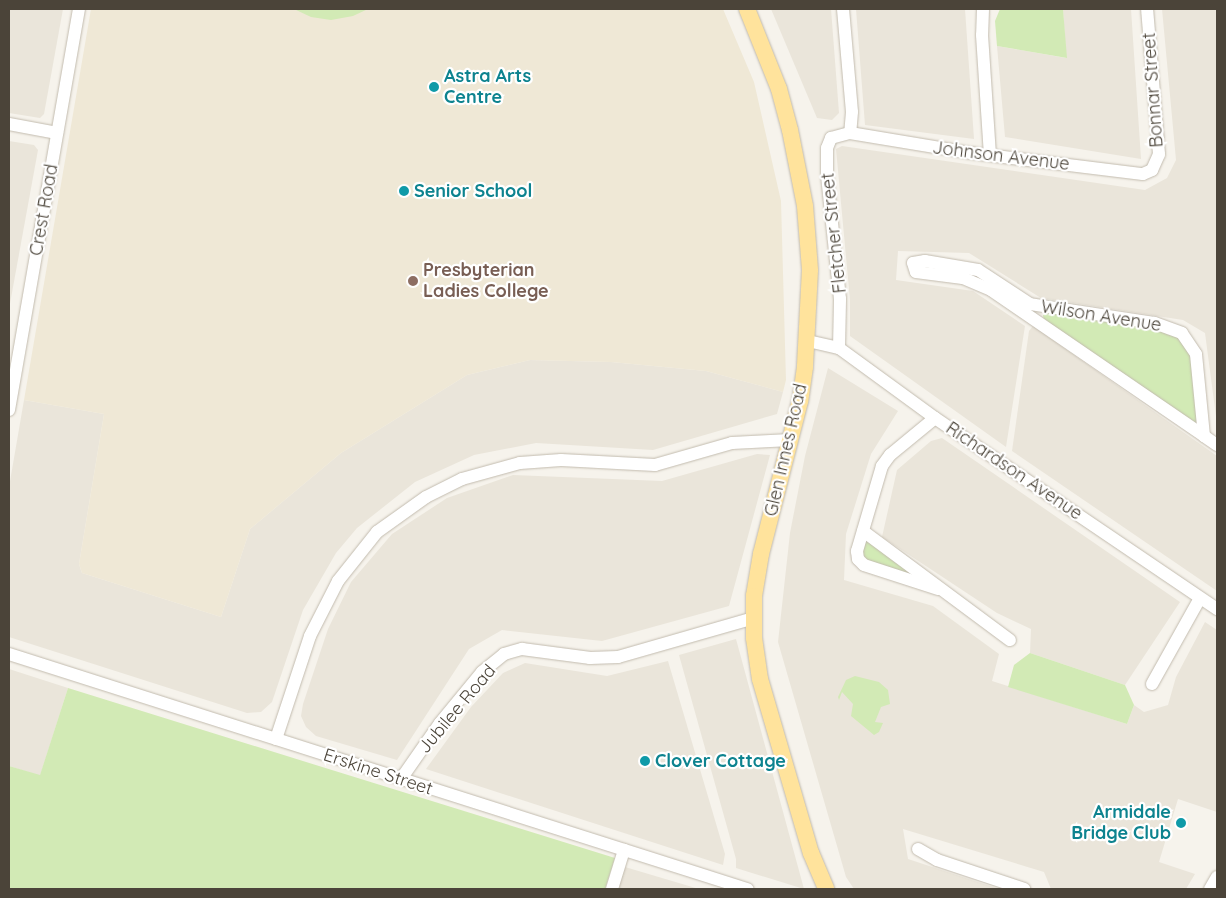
<!DOCTYPE html>
<html>
<head>
<meta charset="utf-8">
<style>
	body { margin:0 }
	#map { position:relative; width:1226px; height:898px; overflow:hidden; background:#f6f3ec; font-family:Quicksand,sans-serif }
	div>[style] { position:absolute }
	[style*='--x'] { left:calc(var(--x)*1px); top:calc(var(--y)*1px); width:calc(var(--w)*1px); rotate:calc(var(--a)*1deg) }
	.residential>* { inset:0; background:#eae5da }
	.education>* { inset:0; background:#efe8d6 }
	.green>* { inset:0; background:#d2eab5 }
	.roads { filter:drop-shadow(0 0 1px #c2bbae) drop-shadow(0 0 1px #c2bbae) }
	.minor>* { height:12px; margin:-6px; padding:0 6px; transform-origin:6px; border-radius:6px; background:#fff }
	.major>* { height:16px; margin:-8px; padding:0 8px; transform-origin:8px; border-radius:8px; background:#ffe39c }
	.dots>* { width:14px; height:14px; translate:-50% -50%; box-sizing:border-box; border:2px solid #fff; border-radius:50% }
	span { translate:-50% -50%; white-space:nowrap; text-align:center; line-height:1.15; -webkit-text-stroke:4.5px #fff; paint-order:stroke }
	.culture-label { font-size:18px; color:#0d838f; font-weight:700 }
	.left { translate:0 -50%; text-align:left }
	.right { translate:-100% -50%; text-align:right }
	.street-label { font-size:18px; color:#4b4439 }
	.education-label { font-size:18px; color:#785e54; font-weight:700 }
	.frame { position:absolute; inset:0; border:10px solid #4b4439; pointer-events:none }
</style>
</head>
<body>
<div id="map">
	<div class="residential">
		<i style="clip-path:polygon(9px 9px,63px 9px,44px 114px,40px 118px,9px 113px)"></i>
		<i style="clip-path:polygon(771px 9px,831px 9px,839px 113px,832px 120px,817px 118px)"></i>
		<i style="clip-path:polygon(856px 9px,965px 9px,974px 139px,865px 125px)"></i>
		<i style="clip-path:polygon(1063px 9px,1131px 9px,1141px 159px,1005px 137px,997px 46px,1066px 58px)"></i>
		<i style="clip-path:polygon(1162px 9px,1217px 9px,1217px 424px,1205px 333px,1183px 320px,1041px 298px,969px 253px,898px 251px,896px 280px,973px 291px,1025px 326px,1006px 447px,850px 336px,850px 300px,836px 149px,842px 146px,1145px 190px,1167px 178px,1176px 160px)"></i>
		<i style="clip-path:polygon(9px 141px,34px 145px,38px 150px,9px 309px)"></i>
		<i style="clip-path:polygon(1033px 326px,1217px 456px,1217px 591px,1012px 451px,1029px 331px)"></i>
		<i style="clip-path:polygon(530px 360px,611px 362px,706px 371px,783px 392px,777px 414px,653px 450px,536px 443px,474px 455px,415px 482px,357px 528px,336px 553px,303px 610px,272px 702px,261px 712px,247px 713px,9px 637px,9px 487px,24px 400px,104px 414px,79px 564px,82px 573px,221px 617px,250px 529px,341px 453px,467px 375px)"></i>
		<i style="clip-path:polygon(828px 368px,898px 411px,871px 454px,846px 534px,844px 580px,933px 606px,999px 654px,992px 681px,1127px 724px,1134px 705px,1144px 712px,1168px 705px,1176px 677px,1205px 622px,1217px 630px,1217px 812px,1178px 799px,1159px 862px,1195px 874px,1186px 889px,1051px 889px,1044px 872px,903px 829px,908px 859px,999px 889px,854px 889px,846px 877px,778px 642px,790px 533px,805px 456px)"></i>
		<i style="clip-path:polygon(942px 438px,1180px 602px,1125px 685px,1030px 653px,1031px 629px,997px 613px,882px 537px,897px 470px,931px 441px)"></i>
		<i style="clip-path:polygon(757px 454px,770px 455px,729px 606px,602px 641px,502px 630px,469px 649px,397px 760px,316px 736px,306px 727px,301px 716px,303px 704px,328px 629px,351px 582px,392px 534px,447px 498px,513px 475px,662px 481px)"></i>
		<i style="clip-path:polygon(736px 639px,804px 889px,736px 868px,736px 859px,679px 655px)"></i>
		<i style="clip-path:polygon(668px 661px,725px 854px,723px 865px,426px 769px,471px 707px,503px 673px,525px 663px,607px 676px)"></i>
		<i style="clip-path:polygon(9px 669px,68px 688px,40px 776px,9px 766px)"></i>
		<i style="clip-path:polygon(625px 867px,699px 889px,618px 889px)"></i>
	</div>
	<div class="education">
		<i style="clip-path:polygon(91px 9px,723px 9px,754px 82px,781px 201px,786px 380px,783px 392px,706px 371px,611px 362px,530px 360px,467px 375px,341px 453px,250px 529px,221px 617px,82px 573px,79px 564px,104px 414px,24px 400px)"></i>
	</div>
	<div class="green">
		<i style="clip-path:polygon(294px 9px,368px 9px,353px 16px,331px 20px,311px 17px)"></i>
		<i style="clip-path:polygon(1000px 9px,1063px 9px,1067px 58px,997px 46px,995px 21px)"></i>
		<i style="clip-path:polygon(1049px 312px,1171px 331px,1190px 346px,1198px 421px,1195px 423px,1044px 322px,1043px 315px)"></i>
		<i style="clip-path:polygon(863px 531px,938px 589px,873px 568px,857px 551px)"></i>
		<i style="clip-path:polygon(1030px 653px,1125px 685px,1134px 705px,1127px 724px,1008px 687px,1014px 665px)"></i>
		<i style="clip-path:polygon(855px 676px,879px 682px,888px 690px,890px 704px,881px 707px,875px 722px,883px 723px,879px 732px,874px 735px,851px 716px,853px 704px,842px 692px,839px 700px,838px 697px,846px 680px)"></i>
		<i style="clip-path:polygon(68px 688px,615px 858px,605px 889px,9px 889px,9px 766px,40px 775px)"></i>
	</div>
	<div class="roads">
		<div class="minor">
			<i style="--x:843;--y:9;--w:103;--a:85"></i>
			<i style="--x:852;--y:112;--w:21;--a:95"></i>
			<i style="--x:983;--y:9;--w:26;--a:92"></i>
			<i style="--x:982;--y:35;--w:120;--a:86.2"></i>
			<i style="--x:9;--y:124;--w:49;--a:10.6"></i>
			<i style="--x:808;--y:341;--w:32;--a:13"></i>
			<i style="--x:839;--y:348;--w:119;--a:36.1"></i>
			<i style="--x:935;--y:418;--w:341;--a:34.1"></i>
			<i style="--x:839;--y:348;--w:49;--a:-88.8"></i>
			<i style="--x:840;--y:299;--w:125;--a:-96"></i>
			<i style="--x:827;--y:175;--w:27;--a:-90"></i>
			<i style="--x:827;--y:148;--w:11;--a:-68"></i>
			<i style="--x:831;--y:138;--w:20;--a:-15"></i>
			<i style="--x:850;--y:133;--w:123;--a:9.4"></i>
			<i style="--x:971;--y:153;--w:173;--a:7"></i>
			<i style="--x:1143;--y:174;--w:10;--a:-24"></i>
			<i style="--x:1152;--y:170;--w:17;--a:-66"></i>
			<i style="--x:1159;--y:154;--w:145;--a:-94.7"></i>
			<i style="--x:9;--y:410;--w:407;--a:-80.1"></i>
			<i style="--x:935;--y:418;--w:58;--a:140.6"></i>
			<i style="--x:890;--y:455;--w:14;--a:126"></i>
			<i style="--x:882;--y:466;--w:89;--a:106.4"></i>
			<i style="--x:857;--y:551;--w:8;--a:83"></i>
			<i style="--x:858;--y:559;--w:8;--a:45"></i>
			<i style="--x:864;--y:565;--w:78;--a:18"></i>
			<i style="--x:1204;--y:436;--w:82;--a:-95.6"></i>
			<i style="--x:1196;--y:354;--w:25;--a:-124"></i>
			<i style="--x:1182;--y:333;--w:30;--a:-160"></i>
			<i style="--x:1154;--y:323;--w:125;--a:-171.3"></i>
			<i style="--x:1030;--y:304;--w:62;--a:-146.8"></i>
			<i style="--x:978;--y:270;--w:54;--a:-170.4"></i>
			<i style="--x:925;--y:261;--w:12;--a:171"></i>
			<i style="--x:913;--y:263;--w:9;--a:72"></i>
			<i style="--x:916;--y:272;--w:47;--a:7.3"></i>
			<i style="--x:963;--y:278;--w:30;--a:23"></i>
			<i style="--x:991;--y:290;--w:258;--a:34.4"></i>
			<i style="--x:1204;--y:436;--w:16;--a:35"></i>
			<i style="--x:863;--y:531;--w:183;--a:36.6"></i>
			<i style="--x:9;--y:654;--w:775;--a:17.66"></i>
			<i style="--x:1152;--y:684;--w:98;--a:-60.8"></i>
			<i style="--x:276;--y:739;--w:108;--a:-71.7"></i>
			<i style="--x:310;--y:636;--w:62;--a:-63"></i>
			<i style="--x:338;--y:581;--w:63;--a:-51.5"></i>
			<i style="--x:377;--y:532;--w:60;--a:-35.5"></i>
			<i style="--x:426;--y:497;--w:40;--a:-26.6"></i>
			<i style="--x:462;--y:479;--w:60;--a:-15.4"></i>
			<i style="--x:520;--y:463;--w:41;--a:-4.2"></i>
			<i style="--x:561;--y:460;--w:94;--a:3"></i>
			<i style="--x:655;--y:465;--w:80;--a:-15.9"></i>
			<i style="--x:732;--y:443;--w:58;--a:-3"></i>
			<i style="--x:401;--y:779;--w:68;--a:-55.1"></i>
			<i style="--x:440;--y:723;--w:66;--a:-50.5"></i>
			<i style="--x:482;--y:672;--w:28;--a:-39"></i>
			<i style="--x:504;--y:654;--w:19;--a:-16"></i>
			<i style="--x:522;--y:649;--w:69;--a:7.5"></i>
			<i style="--x:590;--y:658;--w:28;--a:-2"></i>
			<i style="--x:618;--y:657;--w:141;--a:-16"></i>
			<i style="--x:918;--y:849;--w:22;--a:30"></i>
			<i style="--x:937;--y:860;--w:92;--a:18.4"></i>
			<i style="--x:612;--y:889;--w:41;--a:-72.9"></i>
			<i style="--x:1210;--y:889;--w:14;--a:-60"></i>
		</div>
		<div class="major">
			<i style="--x:747;--y:9;--w:86;--a:68.2"></i>
			<i style="--x:779;--y:89;--w:42;--a:75"></i>
			<i style="--x:790;--y:130;--w:77;--a:78.8"></i>
			<i style="--x:805;--y:206;--w:64;--a:85.5"></i>
			<i style="--x:810;--y:270;--w:97;--a:93"></i>
			<i style="--x:805;--y:367;--w:34;--a:98"></i>
			<i style="--x:800;--y:401;--w:158;--a:104.3"></i>
			<i style="--x:761;--y:554;--w:43;--a:99.5"></i>
			<i style="--x:754;--y:596;--w:42;--a:90"></i>
			<i style="--x:754;--y:638;--w:41;--a:81.7"></i>
			<i style="--x:760;--y:679;--w:181;--a:73.7"></i>
			<i style="--x:811;--y:853;--w:39;--a:67"></i>
		</div>
	</div>
	<div class="dots">
		<i style="left:434px;top:87px;background:#0f9aa8"></i>
		<i style="left:404px;top:191px;background:#0f9aa8"></i>
		<i style="left:413px;top:281px;background:#8d6e63"></i>
		<i style="left:645px;top:761px;background:#0f9aa8"></i>
		<i style="left:1181px;top:823px;background:#0f9aa8"></i>
	</div>
	<div class="culture-label">
		<span class="left" style="left:444px;top:87px">Astra Arts<br>Centre</span>
		<span class="left" style="left:414px;top:191px">Senior School</span>
		<span class="left" style="left:655px;top:761px">Clover Cottage</span>
		<span class="right" style="left:1171px;top:823px">Armidale<br>Bridge Club</span>
	</div>
	<div class="street-label">
		<span style="left:1153px;top:90px;rotate:-94deg">Bonnar Street</span>
		<span style="left:1001px;top:156px;rotate:7deg">Johnson Avenue</span>
		<span style="left:44px;top:210px;rotate:-80deg">Crest Road</span>
		<span style="left:834px;top:233px;rotate:-96deg">Fletcher Street</span>
		<span style="left:1101px;top:316px;rotate:9deg">Wilson Avenue</span>
		<span style="left:786px;top:450px;rotate:-77deg">Glen Innes Road</span>
		<span style="left:1014px;top:471px;rotate:34deg">Richardson Avenue</span>
		<span style="left:457px;top:709px;rotate:-50deg">Jubilee Road</span>
		<span style="left:378px;top:772px;rotate:18deg">Erskine Street</span>
	</div>
	<div class="education-label">
		<span class="left" style="left:423px;top:281px">Presbyterian<br>Ladies College</span>
	</div>
	<div class="frame"></div>
</div>
</body>
</html>
